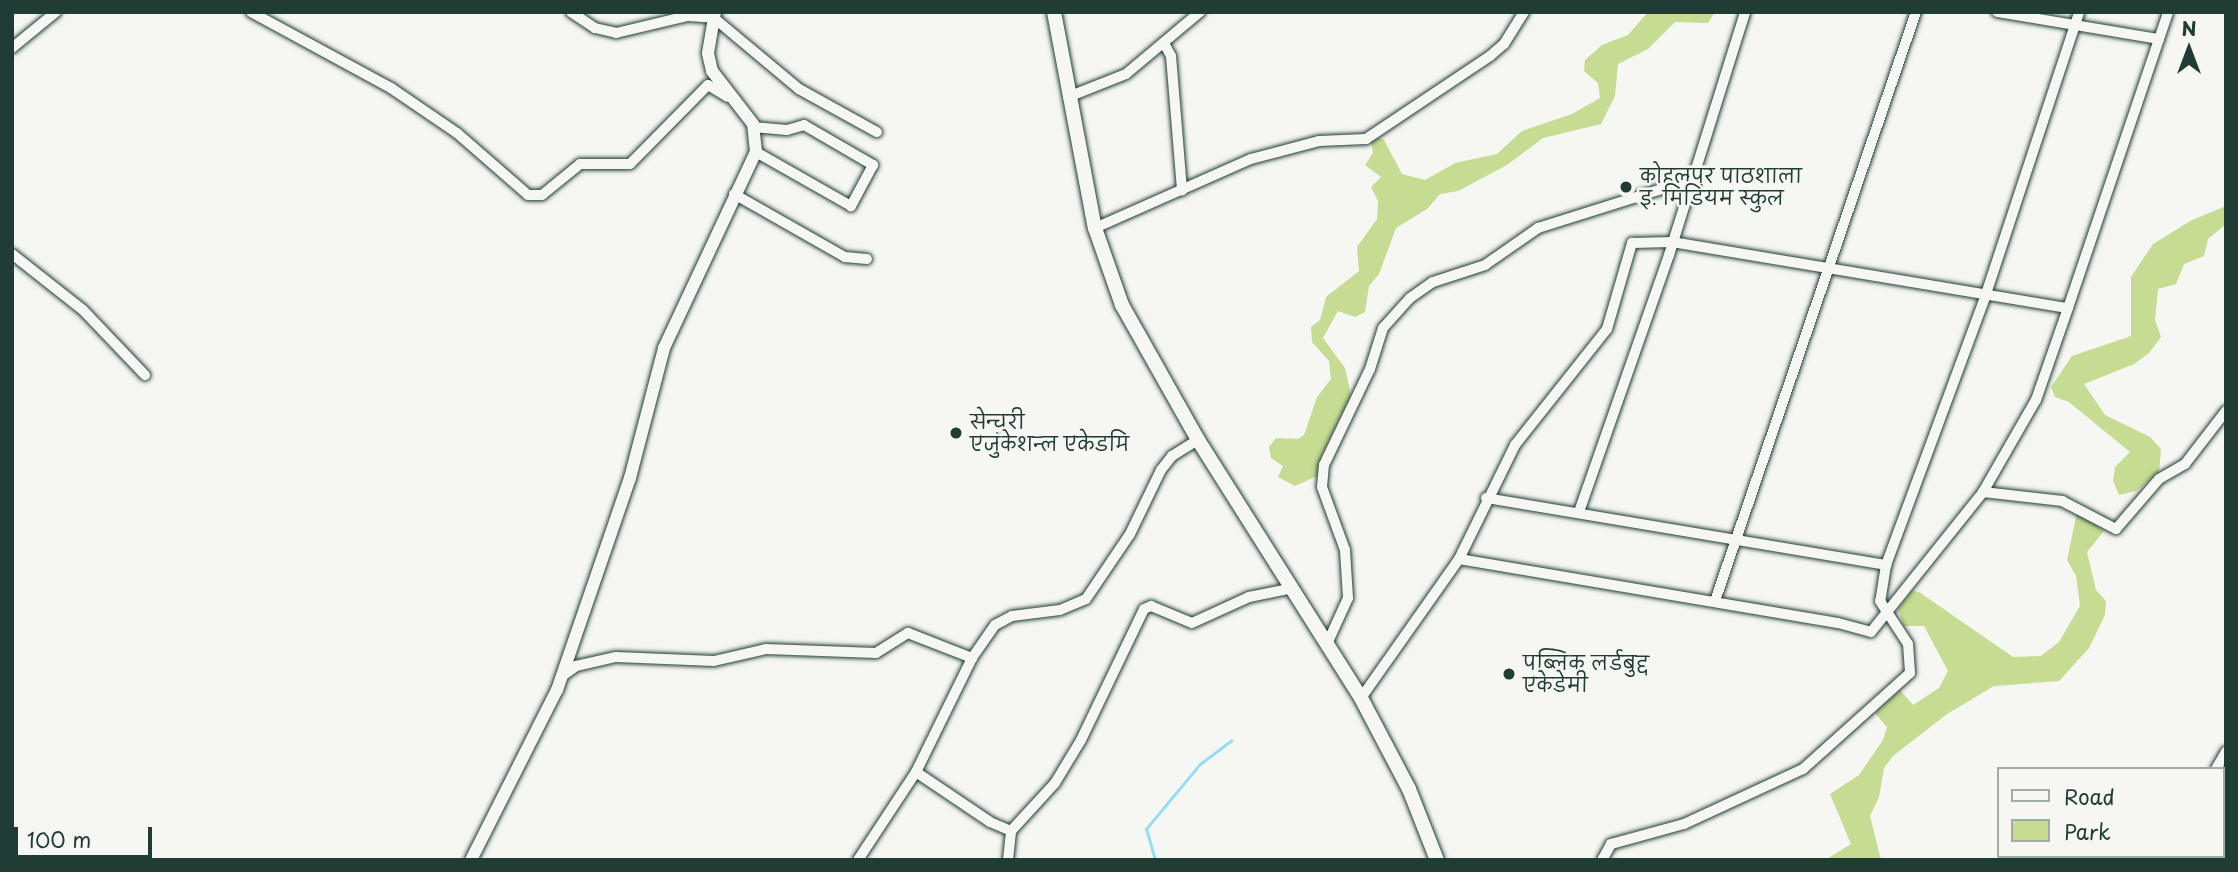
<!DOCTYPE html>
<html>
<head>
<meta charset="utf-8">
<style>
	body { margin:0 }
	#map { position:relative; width:2238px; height:872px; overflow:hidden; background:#f6f6f2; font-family:"Playpen Sans","Playpen Sans Deva",sans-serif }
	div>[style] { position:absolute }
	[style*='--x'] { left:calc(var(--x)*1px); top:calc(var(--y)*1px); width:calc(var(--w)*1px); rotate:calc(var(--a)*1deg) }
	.green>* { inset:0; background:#c5dc92 }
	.stream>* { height:2.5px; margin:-1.25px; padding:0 1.25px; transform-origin:1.25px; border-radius:1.25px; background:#93def5 }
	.roads { filter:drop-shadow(0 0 2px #1f3d34) drop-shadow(0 0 2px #1f3d34) }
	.minor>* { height:10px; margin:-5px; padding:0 5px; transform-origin:5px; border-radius:5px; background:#f6f6f2 }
	.tertiary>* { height:12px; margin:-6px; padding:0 6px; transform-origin:6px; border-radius:6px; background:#f6f6f2 }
	.primary>* { height:14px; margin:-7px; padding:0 7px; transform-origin:7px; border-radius:7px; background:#f6f6f2 }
	.dots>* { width:19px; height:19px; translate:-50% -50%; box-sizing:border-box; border:4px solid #f6f6f2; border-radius:50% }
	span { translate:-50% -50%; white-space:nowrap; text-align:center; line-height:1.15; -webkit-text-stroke:5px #f6f6f2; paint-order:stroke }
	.poi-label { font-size:19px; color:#1f3d34 }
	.left { translate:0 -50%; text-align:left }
	.frame { position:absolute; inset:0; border:14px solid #1f3d34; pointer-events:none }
	.legend { position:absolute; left:1997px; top:767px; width:228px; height:91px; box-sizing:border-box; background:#f6f6f2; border:2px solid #a0aca6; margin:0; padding:9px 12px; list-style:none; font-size:21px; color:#1f3d34 }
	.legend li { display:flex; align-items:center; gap:14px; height:35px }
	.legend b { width:35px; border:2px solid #a0aca6 }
	.north { position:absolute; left:2154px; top:14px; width:70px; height:70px; -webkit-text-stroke:5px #f6f6f2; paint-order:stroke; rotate:0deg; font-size:19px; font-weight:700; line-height:28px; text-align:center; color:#1f3d34 }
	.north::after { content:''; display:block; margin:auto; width:24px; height:32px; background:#1f3d34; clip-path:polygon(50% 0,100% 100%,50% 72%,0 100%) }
	.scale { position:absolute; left:14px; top:827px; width:138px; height:32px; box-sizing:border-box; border:4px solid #1f3d34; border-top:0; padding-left:9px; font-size:21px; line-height:24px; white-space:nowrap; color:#1f3d34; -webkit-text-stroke:5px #f6f6f2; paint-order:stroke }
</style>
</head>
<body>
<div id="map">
	<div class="green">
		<i style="clip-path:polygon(1648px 12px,1715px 12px,1708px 23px,1675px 22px,1648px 49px,1618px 64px,1615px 96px,1601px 124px,1543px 138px,1507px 165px,1458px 191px,1440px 194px,1427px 209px,1396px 228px,1379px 274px,1369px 286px,1365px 312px,1355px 317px,1338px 311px,1323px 338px,1345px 368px,1351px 395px,1322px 454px,1317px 476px,1295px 486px,1278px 477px,1283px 466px,1271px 458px,1269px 447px,1276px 438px,1298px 439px,1304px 435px,1317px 397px,1331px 379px,1329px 361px,1312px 342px,1311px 327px,1320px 320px,1326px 297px,1359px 271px,1357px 247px,1377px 219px,1378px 201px,1371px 187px,1381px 177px,1365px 165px,1373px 153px,1371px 142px,1377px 137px,1384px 140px,1402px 174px,1425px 180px,1455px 163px,1497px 154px,1522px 131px,1572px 114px,1600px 98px,1598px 83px,1584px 71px,1585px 60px,1602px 45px,1628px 35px)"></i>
		<i style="clip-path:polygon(2226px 206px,2226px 224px,2208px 239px,2204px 256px,2184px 264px,2176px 284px,2158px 289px,2155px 320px,2161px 337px,2149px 353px,2134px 364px,2084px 384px,2105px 415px,2150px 437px,2161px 449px,2159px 472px,2136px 491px,2119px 495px,2113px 481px,2115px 467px,2130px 452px,2069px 402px,2055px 397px,2051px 387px,2072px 356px,2131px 336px,2131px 277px,2153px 244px,2192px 220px)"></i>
		<i style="clip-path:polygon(2077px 512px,2104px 531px,2087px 552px,2096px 590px,2106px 601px,2105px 615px,2089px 648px,2059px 681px,1994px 686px,1947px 714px,1893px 756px,1884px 768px,1879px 797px,1870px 816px,1881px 860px,1825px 860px,1851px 844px,1830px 794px,1859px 775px,1883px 740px,1887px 727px,1875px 713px,1900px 690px,1913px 705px,1939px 688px,1948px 671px,1924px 626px,1904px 626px,1898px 609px,1912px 591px,1919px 592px,2013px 657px,2041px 656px,2059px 642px,2080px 606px,2076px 576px,2067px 560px)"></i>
	</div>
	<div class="stream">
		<i style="--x:1155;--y:860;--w:32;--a:-106"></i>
		<i style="--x:1146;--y:829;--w:85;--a:-50.3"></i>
		<i style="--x:1200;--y:764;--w:39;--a:-37"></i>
	</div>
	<div class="roads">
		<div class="minor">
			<i style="--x:251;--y:12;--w:159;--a:28.5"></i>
			<i style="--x:391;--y:88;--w:80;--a:34.3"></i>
			<i style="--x:457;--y:133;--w:94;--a:41.1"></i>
			<i style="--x:528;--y:195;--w:14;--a:0"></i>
			<i style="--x:542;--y:195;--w:49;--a:-39.2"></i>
			<i style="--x:580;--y:164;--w:50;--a:0"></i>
			<i style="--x:630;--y:164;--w:111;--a:-45.4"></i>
			<i style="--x:708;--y:85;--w:23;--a:31"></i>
			<i style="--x:571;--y:12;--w:29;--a:34"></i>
			<i style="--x:595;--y:28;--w:22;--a:13"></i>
			<i style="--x:616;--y:33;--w:74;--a:-13.3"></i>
			<i style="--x:688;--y:16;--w:26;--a:4"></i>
			<i style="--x:714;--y:18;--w:111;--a:39.9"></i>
			<i style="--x:799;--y:89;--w:89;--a:28.9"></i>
			<i style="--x:1997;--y:12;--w:164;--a:9.5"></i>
			<i style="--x:1164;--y:43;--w:15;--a:62"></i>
			<i style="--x:1171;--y:56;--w:135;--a:85.3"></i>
			<i style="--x:12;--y:48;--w:57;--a:-39.3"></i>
			<i style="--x:1068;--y:97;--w:62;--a:-21.6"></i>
			<i style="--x:1126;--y:74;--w:97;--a:-40"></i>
			<i style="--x:753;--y:127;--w:34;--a:5"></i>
			<i style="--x:787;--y:130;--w:18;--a:-16"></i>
			<i style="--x:804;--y:125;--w:80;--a:30.1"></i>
			<i style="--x:873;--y:165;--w:47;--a:118.2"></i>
			<i style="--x:851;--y:206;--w:109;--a:-150.4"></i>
			<i style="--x:734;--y:194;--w:128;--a:29.6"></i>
			<i style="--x:845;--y:257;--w:22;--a:5"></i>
			<i style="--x:1095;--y:228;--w:171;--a:-23.9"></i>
			<i style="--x:1251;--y:159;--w:70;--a:-14.8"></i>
			<i style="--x:1319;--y:141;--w:47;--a:-2.4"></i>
			<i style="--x:1366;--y:139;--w:149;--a:-33.8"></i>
			<i style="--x:1490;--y:56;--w:18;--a:-41"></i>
			<i style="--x:1504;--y:44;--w:38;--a:-58"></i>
			<i style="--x:12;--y:254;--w:90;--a:38.3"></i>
			<i style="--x:83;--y:310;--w:90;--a:46.4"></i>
			<i style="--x:1983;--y:492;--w:80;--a:6.5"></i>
			<i style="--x:2062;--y:501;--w:61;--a:27.4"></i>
			<i style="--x:2116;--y:529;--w:66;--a:-49.3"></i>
			<i style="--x:2159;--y:479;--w:30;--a:-30"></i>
			<i style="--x:2185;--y:464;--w:67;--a:-52.3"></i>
			<i style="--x:1486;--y:498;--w:406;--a:9.5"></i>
			<i style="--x:1886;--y:565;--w:36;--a:99"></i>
			<i style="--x:1880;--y:601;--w:51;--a:56.9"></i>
			<i style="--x:1908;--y:644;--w:29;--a:86"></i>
			<i style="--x:1910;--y:673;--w:144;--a:138.1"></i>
			<i style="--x:1803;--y:769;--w:131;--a:155.2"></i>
			<i style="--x:1684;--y:824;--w:76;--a:164.7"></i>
			<i style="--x:1611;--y:844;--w:18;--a:119"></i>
			<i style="--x:1579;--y:512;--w:272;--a:-70.7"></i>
			<i style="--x:1669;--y:255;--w:255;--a:-72.6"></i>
			<i style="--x:1459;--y:559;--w:384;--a:9.6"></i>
			<i style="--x:1838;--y:623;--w:34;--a:15"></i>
			<i style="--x:1871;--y:632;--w:179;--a:-51.3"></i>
			<i style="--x:1983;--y:492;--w:106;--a:-60.1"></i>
			<i style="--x:2036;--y:400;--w:97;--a:-70.8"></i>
			<i style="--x:1886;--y:565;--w:289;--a:-69.7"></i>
			<i style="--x:1986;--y:294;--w:297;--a:-71.7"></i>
			<i style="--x:1715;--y:601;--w:622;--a:-71.16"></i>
			<i style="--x:1327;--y:644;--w:51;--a:-65.5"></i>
			<i style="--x:1348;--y:598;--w:48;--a:-93.6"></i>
			<i style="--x:1345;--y:550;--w:67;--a:-110.1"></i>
			<i style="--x:1322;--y:487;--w:22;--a:-85"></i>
			<i style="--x:1324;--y:465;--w:106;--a:-64.4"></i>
			<i style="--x:1370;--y:369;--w:43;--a:-72.4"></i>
			<i style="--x:1383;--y:328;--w:40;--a:-48"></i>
			<i style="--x:1410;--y:298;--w:28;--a:-35"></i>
			<i style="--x:1433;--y:282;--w:55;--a:-18.1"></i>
			<i style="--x:1485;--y:265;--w:65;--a:-34.9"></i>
			<i style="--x:1538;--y:228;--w:159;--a:-17.5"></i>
			<i style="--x:561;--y:677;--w:19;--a:-36"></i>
			<i style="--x:576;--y:666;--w:41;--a:-12.7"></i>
			<i style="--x:616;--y:657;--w:98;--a:2.3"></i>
			<i style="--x:714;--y:661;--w:53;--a:-13"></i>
			<i style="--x:766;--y:649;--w:110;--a:2.1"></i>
			<i style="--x:876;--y:653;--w:38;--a:-32"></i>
			<i style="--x:908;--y:633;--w:69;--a:21.3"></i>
			<i style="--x:1361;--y:698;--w:170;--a:-54.8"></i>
			<i style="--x:1459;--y:559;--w:127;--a:-63.8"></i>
			<i style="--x:1515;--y:445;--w:148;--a:-51.6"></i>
			<i style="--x:1607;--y:329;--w:90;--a:-73.8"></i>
			<i style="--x:1632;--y:243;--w:40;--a:-1.4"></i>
			<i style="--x:1672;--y:242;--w:401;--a:9.5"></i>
			<i style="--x:2068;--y:308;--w:312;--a:-71.3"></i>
			<i style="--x:2216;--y:769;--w:20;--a:-60"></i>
			<i style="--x:916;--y:772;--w:89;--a:34"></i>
			<i style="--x:990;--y:822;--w:23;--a:23"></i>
			<i style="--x:2222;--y:827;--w:5;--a:37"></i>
			<i style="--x:2222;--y:851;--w:4;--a:-14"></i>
			<i style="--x:858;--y:860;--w:105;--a:-56.6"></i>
			<i style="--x:916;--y:772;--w:127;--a:-63.8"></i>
			<i style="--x:972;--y:658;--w:40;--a:-55.1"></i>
			<i style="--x:995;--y:625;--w:19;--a:-28"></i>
			<i style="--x:1012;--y:616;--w:48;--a:-7.1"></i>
			<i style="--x:1060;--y:610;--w:28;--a:-23"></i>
			<i style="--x:1086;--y:599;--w:78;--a:-55.9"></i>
			<i style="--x:1130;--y:534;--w:71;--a:-64.2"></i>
			<i style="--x:1161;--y:470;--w:18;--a:-52"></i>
			<i style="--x:1172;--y:456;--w:31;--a:-32"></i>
			<i style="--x:1008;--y:860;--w:29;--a:-84"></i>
			<i style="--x:1011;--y:831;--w:65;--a:-47.5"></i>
			<i style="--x:1055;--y:783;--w:50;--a:-58.8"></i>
			<i style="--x:1081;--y:740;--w:145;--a:-64.3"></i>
			<i style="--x:1144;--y:609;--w:8;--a:-23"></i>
			<i style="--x:1151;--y:606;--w:44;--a:22.5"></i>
			<i style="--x:1192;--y:623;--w:63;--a:-24.5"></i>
			<i style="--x:1249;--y:597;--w:41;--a:-11.3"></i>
			<i style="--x:2201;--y:860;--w:10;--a:-24"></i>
		</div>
		<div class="tertiary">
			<i style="--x:471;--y:860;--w:191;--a:-63.2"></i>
			<i style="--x:557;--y:690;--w:224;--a:-71"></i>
			<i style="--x:630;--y:478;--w:134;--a:-75.3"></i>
			<i style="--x:664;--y:348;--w:217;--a:-64.9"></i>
			<i style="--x:756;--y:152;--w:28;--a:-96"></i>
			<i style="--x:753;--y:124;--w:67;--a:-127.7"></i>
			<i style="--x:712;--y:71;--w:18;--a:-103"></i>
			<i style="--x:708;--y:53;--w:42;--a:-80.3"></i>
		</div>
		<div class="primary">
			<i style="--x:1054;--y:12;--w:220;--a:79.3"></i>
			<i style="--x:1095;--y:228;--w:82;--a:70.7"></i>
			<i style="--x:1122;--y:305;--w:155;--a:60.6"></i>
			<i style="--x:1198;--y:440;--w:305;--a:57.7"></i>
			<i style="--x:1361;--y:698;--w:103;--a:62.2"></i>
			<i style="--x:1409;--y:789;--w:76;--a:68.5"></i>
		</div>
	</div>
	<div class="dots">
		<i style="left:1626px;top:187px;background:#1f3d34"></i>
		<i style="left:956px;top:433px;background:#1f3d34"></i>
		<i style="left:1509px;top:674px;background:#1f3d34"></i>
	</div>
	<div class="poi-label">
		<span class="left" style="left:1640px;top:187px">कोहलपुर पाठशाला<br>इ. मिडियम स्कुल</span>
		<span class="left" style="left:970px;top:433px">सेन्चुरी<br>एजुकेशन्ल एकेडमि</span>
		<span class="left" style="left:1523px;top:674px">पब्लिक लर्डबुद्द<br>एकेडेमी</span>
	</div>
	<div class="frame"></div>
	<ul class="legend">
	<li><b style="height:9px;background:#f6f6f2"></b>Road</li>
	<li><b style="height:19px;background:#c5dc92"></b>Park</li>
	</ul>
	<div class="north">N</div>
	<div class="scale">100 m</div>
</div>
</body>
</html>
